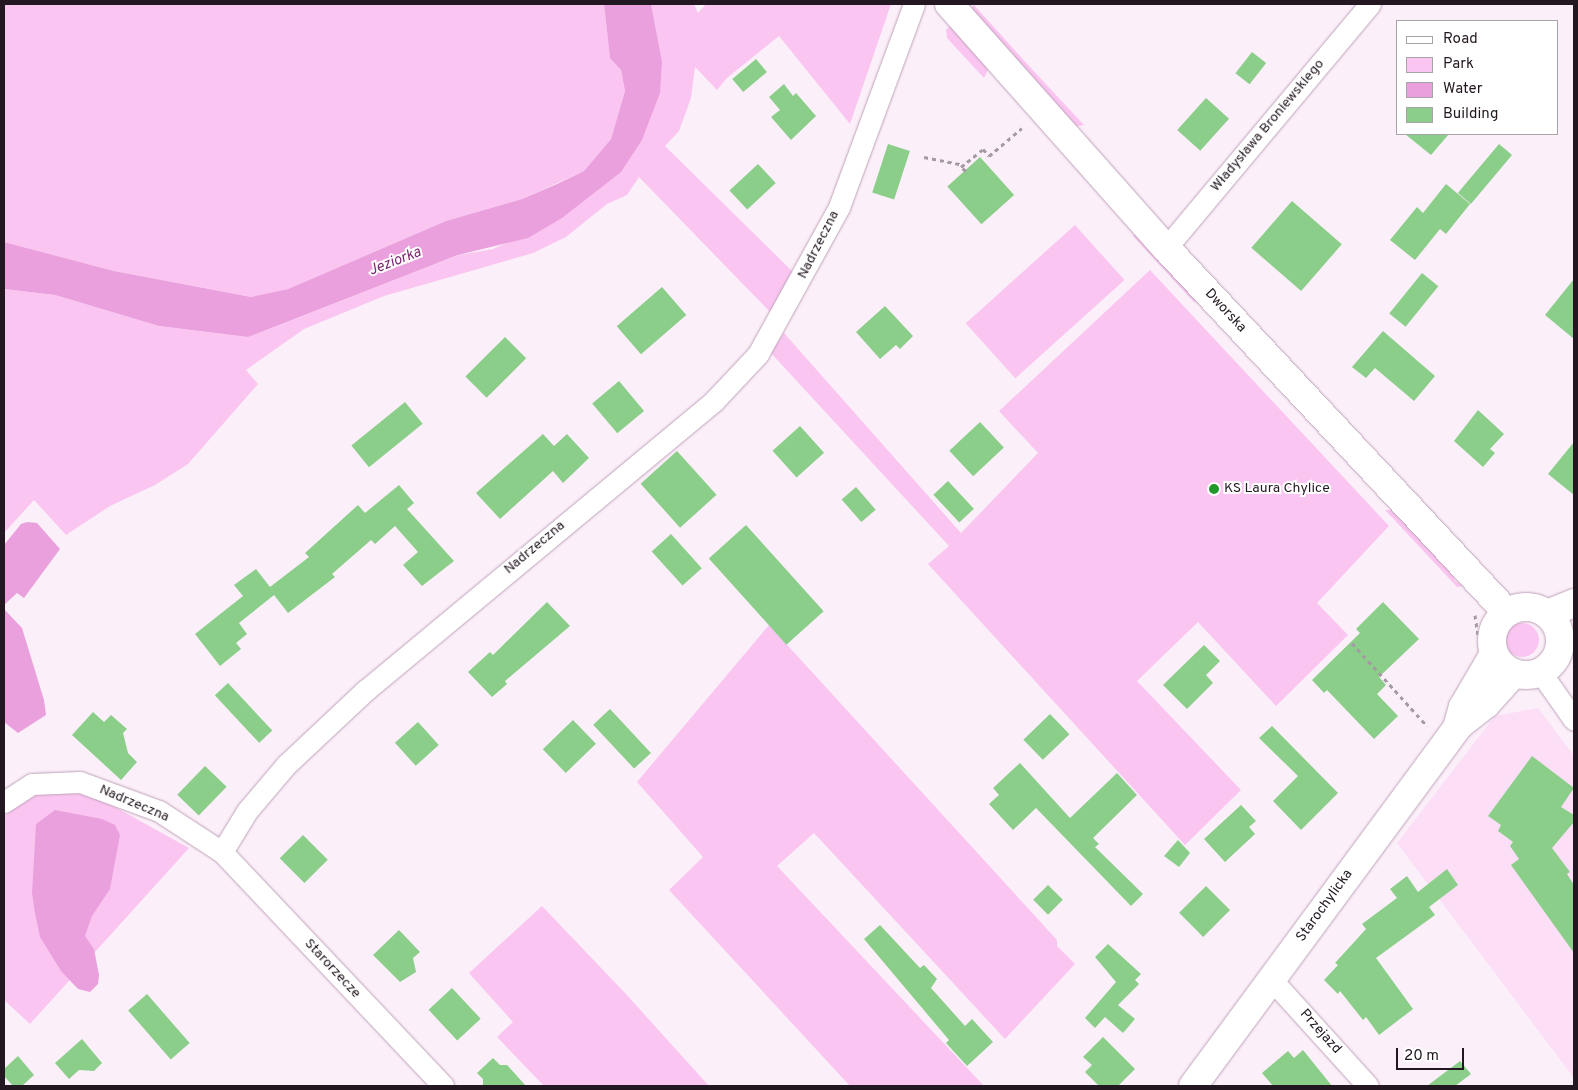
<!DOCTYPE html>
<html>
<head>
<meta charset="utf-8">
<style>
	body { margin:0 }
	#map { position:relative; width:1578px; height:1090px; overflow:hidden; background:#fbeff9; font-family:Overpass,sans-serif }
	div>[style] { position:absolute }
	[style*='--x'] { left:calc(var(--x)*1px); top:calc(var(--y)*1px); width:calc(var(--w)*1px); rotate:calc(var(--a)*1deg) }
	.built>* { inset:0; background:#fcdef6 }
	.green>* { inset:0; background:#fac6f1; transform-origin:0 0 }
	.round { border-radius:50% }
	.water>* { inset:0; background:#eaa0dd }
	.building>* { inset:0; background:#8bce89; transform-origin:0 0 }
	.path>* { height:3px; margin-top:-1.5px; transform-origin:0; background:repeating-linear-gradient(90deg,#a59aa3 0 4px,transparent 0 8px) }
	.roads { filter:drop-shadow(0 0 1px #bfa2b9) drop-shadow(0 0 1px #bfa2b9) }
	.street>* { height:21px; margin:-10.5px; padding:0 10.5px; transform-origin:10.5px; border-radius:10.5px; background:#fff }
	.secondary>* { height:28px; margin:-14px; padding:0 14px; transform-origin:14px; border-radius:14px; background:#fff }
	.secondary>.ring { margin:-14px; padding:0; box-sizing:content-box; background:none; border:28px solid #fff; border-radius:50% }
	.dots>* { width:14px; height:14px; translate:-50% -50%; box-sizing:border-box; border:2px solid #fff; border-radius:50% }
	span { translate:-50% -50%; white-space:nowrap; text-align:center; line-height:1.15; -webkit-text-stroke:4px #fff; paint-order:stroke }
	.street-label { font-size:14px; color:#231821 }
	.poi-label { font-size:14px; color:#231821 }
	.left { translate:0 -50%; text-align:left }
	.water-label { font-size:15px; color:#7d2873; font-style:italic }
	.frame { position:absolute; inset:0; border:5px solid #231821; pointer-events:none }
	.legend { position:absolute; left:1396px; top:20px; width:162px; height:115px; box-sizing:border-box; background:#fff; border:1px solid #a7a3a6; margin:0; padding:6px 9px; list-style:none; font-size:15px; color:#231821 }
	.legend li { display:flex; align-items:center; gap:10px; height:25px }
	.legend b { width:25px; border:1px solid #a7a3a6 }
	.scale { position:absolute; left:1396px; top:1048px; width:68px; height:22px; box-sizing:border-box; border:2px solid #231821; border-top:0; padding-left:6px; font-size:15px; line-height:18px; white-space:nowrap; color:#231821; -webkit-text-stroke:4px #fff; paint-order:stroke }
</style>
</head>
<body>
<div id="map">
	<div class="built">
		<i style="clip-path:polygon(1538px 708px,1574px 756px,1574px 1078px,1397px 843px,1495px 716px)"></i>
	</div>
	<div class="green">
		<i style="clip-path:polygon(4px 4px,604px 4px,610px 57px,621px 70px,625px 91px,611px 139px,584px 171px,522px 199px,446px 221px,288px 289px,251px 297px,114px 271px,4px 242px)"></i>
		<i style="clip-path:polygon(651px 4px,694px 4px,698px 13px,706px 4px,891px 4px,850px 124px,779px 36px,727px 78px,717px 90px,695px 67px,691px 98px,679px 131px,665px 146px,793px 272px,771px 313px,639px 177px,627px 195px,607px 204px,566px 237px,533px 253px,384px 296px,304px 329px,246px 370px,258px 384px,188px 464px,155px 485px,110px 506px,66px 535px,34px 500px,4px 533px,4px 289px,55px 295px,159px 326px,248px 337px,425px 268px,459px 255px,493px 249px,562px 218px,662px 61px)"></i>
		<i style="clip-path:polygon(974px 5px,1029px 66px,1084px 125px,1073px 127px,967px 12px)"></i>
		<i style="clip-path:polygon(951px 25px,989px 67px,984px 78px,947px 38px,946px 30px)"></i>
		<i style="left:1075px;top:225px;width:74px;height:147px;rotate:48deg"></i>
		<i style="clip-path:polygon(1136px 233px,1195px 292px,1195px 303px,1133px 236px)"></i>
		<i style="clip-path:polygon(1150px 270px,1389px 526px,1317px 603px,1348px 635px,1276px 706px,1198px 622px,1137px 681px,1241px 790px,1185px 845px,928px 564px,949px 546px,770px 352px,784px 333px,961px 533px,1038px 453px,999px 411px)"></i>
		<i style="clip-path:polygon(1385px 510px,1396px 510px,1455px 576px,1454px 580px,1463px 586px,1457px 587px)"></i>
		<i class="round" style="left:1505px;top:623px;width:34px;height:34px"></i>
		<i style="clip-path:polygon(769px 625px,1057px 940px,1057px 946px,1075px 964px,1005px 1039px,814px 833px,777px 866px,984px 1086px,850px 1086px,669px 890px,703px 857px,637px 782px)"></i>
		<i style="clip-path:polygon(68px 790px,104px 801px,189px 848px,30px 1024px,4px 1000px,4px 816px,37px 793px)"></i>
		<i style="clip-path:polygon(542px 906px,625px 993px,709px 1086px,544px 1086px,497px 1037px,513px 1022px,469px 973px)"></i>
	</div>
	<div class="water">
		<i style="clip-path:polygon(604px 4px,651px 4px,662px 61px,660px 93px,642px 140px,621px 172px,562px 218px,528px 238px,458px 255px,248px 337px,159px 326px,55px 295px,4px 289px,4px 242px,114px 271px,251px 297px,288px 289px,446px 221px,522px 199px,557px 184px,584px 171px,611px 139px,625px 91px,621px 70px,610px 58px)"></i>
		<i style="clip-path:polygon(27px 522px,37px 523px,60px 549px,24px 598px,17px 593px,4px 605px,4px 545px,21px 524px)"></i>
		<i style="clip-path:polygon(4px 609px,22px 628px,44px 700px,46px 715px,18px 733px,4px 722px)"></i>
		<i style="clip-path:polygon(55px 810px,102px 819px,115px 825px,120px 835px,110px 889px,92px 916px,85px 936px,94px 949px,99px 975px,98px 984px,90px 992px,78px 989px,61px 971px,40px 937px,35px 913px,32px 893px,36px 824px)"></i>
	</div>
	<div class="building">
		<i style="left:1252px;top:52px;width:18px;height:27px;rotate:38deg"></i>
		<i style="left:756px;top:59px;width:17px;height:31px;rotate:50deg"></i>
		<i style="clip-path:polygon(784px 84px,793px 96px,796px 93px,816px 116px,791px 140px,771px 117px,780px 110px,769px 97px)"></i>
		<i style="left:1206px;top:98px;width:31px;height:43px;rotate:42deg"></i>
		<i style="clip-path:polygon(1405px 134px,1449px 134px,1431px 155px)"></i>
		<i style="left:888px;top:144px;width:23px;height:51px;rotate:18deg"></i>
		<i style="left:1499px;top:144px;width:17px;height:64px;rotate:40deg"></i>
		<i style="left:980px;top:157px;width:51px;height:44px;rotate:48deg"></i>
		<i style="left:758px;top:164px;width:26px;height:39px;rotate:47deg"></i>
		<i style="clip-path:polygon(1446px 184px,1470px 204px,1446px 234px,1440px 229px,1415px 260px,1390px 240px,1417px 207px,1423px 213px)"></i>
		<i style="left:1292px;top:201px;width:66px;height:62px;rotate:41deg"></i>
		<i style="left:1422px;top:273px;width:21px;height:52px;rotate:39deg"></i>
		<i style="clip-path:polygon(1574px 279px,1574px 339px,1545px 315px)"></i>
		<i style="left:662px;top:287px;width:37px;height:60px;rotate:49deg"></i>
		<i style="clip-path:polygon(885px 306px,913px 336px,900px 349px,896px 345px,880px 359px,856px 332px)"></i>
		<i style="clip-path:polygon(1383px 331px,1435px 376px,1414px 401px,1375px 368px,1366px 378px,1352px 367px)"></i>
		<i style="left:505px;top:337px;width:30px;height:56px;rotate:45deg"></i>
		<i style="left:619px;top:381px;width:39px;height:35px;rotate:50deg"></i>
		<i style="left:405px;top:402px;width:28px;height:69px;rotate:51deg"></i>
		<i style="clip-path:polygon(1478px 410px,1504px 434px,1490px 449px,1495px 453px,1483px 467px,1454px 441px)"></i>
		<i style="left:980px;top:422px;width:35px;height:42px;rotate:47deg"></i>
		<i style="left:800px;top:426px;width:36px;height:37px;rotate:48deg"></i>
		<i style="clip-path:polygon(543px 434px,554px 446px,567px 434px,589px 458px,563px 483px,553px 471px,500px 519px,476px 493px)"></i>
		<i style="clip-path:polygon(1574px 442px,1574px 495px,1548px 474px)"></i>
		<i style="left:677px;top:451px;width:59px;height:49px;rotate:48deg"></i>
		<i style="left:948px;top:481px;width:38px;height:20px;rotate:47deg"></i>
		<i style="clip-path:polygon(399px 485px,414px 503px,407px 509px,454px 561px,422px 586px,403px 565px,418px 552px,395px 526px,375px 544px,371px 540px,332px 574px,335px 577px,288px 613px,274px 595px,239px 623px,247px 634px,236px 643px,241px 649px,220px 666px,195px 634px,243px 596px,234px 585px,256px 569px,270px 587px,309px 557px,305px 553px,358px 505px,365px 513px)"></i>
		<i style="left:856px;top:487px;width:30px;height:19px;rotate:49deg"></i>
		<i style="left:746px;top:525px;width:116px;height:50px;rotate:48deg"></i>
		<i style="left:671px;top:534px;width:46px;height:26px;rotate:48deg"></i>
		<i style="clip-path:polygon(547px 602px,570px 626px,505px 681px,507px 684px,492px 697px,468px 672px,490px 652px,493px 655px)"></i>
		<i style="clip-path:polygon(1383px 602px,1419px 639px,1379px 677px,1386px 685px,1377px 694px,1398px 716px,1374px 739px,1327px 690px,1324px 693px,1312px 680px,1360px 633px,1356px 629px)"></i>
		<i style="clip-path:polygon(1204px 645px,1220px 661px,1206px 675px,1213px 683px,1187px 709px,1163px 685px)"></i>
		<i style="left:228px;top:683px;width:65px;height:18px;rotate:47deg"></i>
		<i style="left:610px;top:709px;width:60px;height:23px;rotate:47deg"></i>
		<i style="clip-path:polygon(93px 712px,104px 722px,111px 715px,127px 729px,123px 733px,128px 753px,137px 762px,121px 780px,72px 735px)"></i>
		<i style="left:1050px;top:714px;width:28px;height:37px;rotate:46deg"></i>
		<i style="left:573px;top:720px;width:33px;height:42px;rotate:46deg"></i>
		<i style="left:418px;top:722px;width:31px;height:31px;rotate:48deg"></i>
		<i style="clip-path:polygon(1272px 726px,1338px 793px,1301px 830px,1273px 801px,1298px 776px,1259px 738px)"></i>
		<i style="clip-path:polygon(1532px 756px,1574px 788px,1561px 807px,1574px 815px,1574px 822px,1552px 848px,1570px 872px,1567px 874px,1574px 885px,1574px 953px,1511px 865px,1519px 859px,1510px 846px,1513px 842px,1498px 831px,1501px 825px,1488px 816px)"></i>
		<i style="clip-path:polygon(1020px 763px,1070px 818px,1117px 773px,1137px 795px,1093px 838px,1099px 844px,1095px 847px,1143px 894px,1131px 906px,1036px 808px,1013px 830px,989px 804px,999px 795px,993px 788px)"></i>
		<i style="left:205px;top:766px;width:30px;height:40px;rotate:44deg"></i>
		<i style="clip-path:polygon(1241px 805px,1256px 821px,1249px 827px,1255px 834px,1225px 862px,1204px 839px)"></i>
		<i style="left:303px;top:835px;width:35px;height:33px;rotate:45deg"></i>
		<i style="clip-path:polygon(1178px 840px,1190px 853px,1179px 867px,1164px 856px)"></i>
		<i style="clip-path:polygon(1447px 869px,1458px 885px,1429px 907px,1435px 915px,1376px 958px,1413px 1009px,1379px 1035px,1366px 1017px,1363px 1020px,1340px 991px,1338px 994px,1324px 980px,1338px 965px,1335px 963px,1366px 929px,1362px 924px,1397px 898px,1390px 889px,1407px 876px,1418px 892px)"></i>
		<i style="left:1048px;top:885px;width:21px;height:21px;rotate:45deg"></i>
		<i style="left:1206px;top:886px;width:34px;height:38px;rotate:45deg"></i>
		<i style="clip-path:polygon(880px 925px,920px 968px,924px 965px,937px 979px,931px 988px,965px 1026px,972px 1019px,993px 1042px,967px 1066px,946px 1043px,949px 1040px,864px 939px)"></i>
		<i style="clip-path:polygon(399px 930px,420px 952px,413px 958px,416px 972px,400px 982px,373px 955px)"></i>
		<i style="clip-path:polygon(1108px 944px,1141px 974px,1135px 980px,1139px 984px,1118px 1005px,1135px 1019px,1123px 1033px,1105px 1017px,1095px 1028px,1085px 1018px,1116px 982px,1095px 957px)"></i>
		<i style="left:452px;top:988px;width:42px;height:32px;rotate:47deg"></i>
		<i style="left:147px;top:994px;width:65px;height:25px;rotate:49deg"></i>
		<i style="clip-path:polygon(1103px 1037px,1135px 1069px,1118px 1086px,1099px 1086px,1085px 1072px,1092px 1065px,1083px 1057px)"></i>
		<i style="clip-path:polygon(82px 1039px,102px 1063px,94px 1071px,79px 1070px,69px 1079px,55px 1063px)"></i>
		<i style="clip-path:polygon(1303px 1050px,1332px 1086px,1273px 1086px,1262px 1073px,1288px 1051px,1294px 1058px)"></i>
		<i style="clip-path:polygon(18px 1056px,34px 1075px,22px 1086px,13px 1086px,4px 1076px,4px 1069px)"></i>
		<i style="clip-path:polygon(493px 1058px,500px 1065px,507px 1065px,526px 1086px,483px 1086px,483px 1079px,477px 1073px)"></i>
		<i style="clip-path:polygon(1460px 1061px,1471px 1074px,1455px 1086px,1427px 1086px)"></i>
	</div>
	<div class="path">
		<i style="--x:924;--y:157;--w:41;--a:11.3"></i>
		<i style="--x:966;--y:171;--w:6;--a:-141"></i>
		<i style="--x:961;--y:167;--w:28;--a:-39"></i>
		<i style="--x:983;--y:149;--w:9;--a:49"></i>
		<i style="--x:989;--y:156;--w:43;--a:-40.3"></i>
		<i style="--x:1475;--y:615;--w:21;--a:82"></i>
		<i style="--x:1352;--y:643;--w:112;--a:47.9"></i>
	</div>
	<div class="roads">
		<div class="street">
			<i style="--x:1166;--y:248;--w:318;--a:-50.1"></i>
			<i style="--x:1541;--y:673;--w:57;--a:54.9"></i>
			<i style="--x:4;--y:802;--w:33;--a:-33"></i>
			<i style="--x:32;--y:784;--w:48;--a:-2.4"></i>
			<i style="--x:80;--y:782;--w:84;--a:20.2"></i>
			<i style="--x:159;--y:811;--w:75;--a:33.1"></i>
			<i style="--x:222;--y:852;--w:48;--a:-58.6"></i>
			<i style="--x:247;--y:811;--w:60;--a:-49.7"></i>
			<i style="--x:286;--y:765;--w:110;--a:-43.2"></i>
			<i style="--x:366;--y:690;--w:451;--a:-39.7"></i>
			<i style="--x:713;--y:402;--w:66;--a:-46.8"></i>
			<i style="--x:758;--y:354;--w:168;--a:-61.1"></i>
			<i style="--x:839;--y:207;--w:216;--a:-69.7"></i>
			<i style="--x:222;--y:852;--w:322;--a:46.6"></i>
			<i style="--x:1271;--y:979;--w:144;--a:47.8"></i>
		</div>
		<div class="secondary">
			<i style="--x:949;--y:4;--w:327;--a:48.4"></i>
			<i style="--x:1166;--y:248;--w:499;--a:46.9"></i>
			<i class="ring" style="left:1492px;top:607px;width:40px;height:40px"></i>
			<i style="--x:1547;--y:614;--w:29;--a:-22"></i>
			<i style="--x:1458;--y:724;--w:18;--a:-74"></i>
			<i style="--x:1463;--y:707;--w:61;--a:-59.7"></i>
			<i style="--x:1193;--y:1086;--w:447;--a:-53.6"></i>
			<i style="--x:1458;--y:726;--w:36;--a:-38"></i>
			<i style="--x:1486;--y:704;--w:42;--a:-47.9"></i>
		</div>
	</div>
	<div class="dots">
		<i style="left:1214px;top:489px;background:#21982a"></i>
	</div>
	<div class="street-label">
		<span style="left:1268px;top:126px;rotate:-50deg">Władysława Broniewskiego</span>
		<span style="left:819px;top:245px;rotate:-63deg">Nadrzeczna</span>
		<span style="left:1225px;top:311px;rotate:47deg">Dworska</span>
		<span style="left:535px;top:548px;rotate:-40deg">Nadrzeczna</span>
		<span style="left:134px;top:804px;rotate:23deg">Nadrzeczna</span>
		<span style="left:1325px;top:906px;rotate:-54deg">Starochylicka</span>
		<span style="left:332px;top:969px;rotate:47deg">Starorzecze</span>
		<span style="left:1320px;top:1032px;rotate:48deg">Przejazd</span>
	</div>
	<div class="poi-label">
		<span class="left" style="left:1224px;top:489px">KS Laura Chylice</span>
	</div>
	<div class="water-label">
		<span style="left:395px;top:262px;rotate:-21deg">Jeziorka</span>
	</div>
	<div class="frame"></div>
	<ul class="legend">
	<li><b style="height:6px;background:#fff"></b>Road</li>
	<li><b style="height:14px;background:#fac6f1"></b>Park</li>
	<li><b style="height:14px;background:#eaa0dd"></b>Water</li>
	<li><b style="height:14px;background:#8bce89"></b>Building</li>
	</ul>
	<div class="scale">20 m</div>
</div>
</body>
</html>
